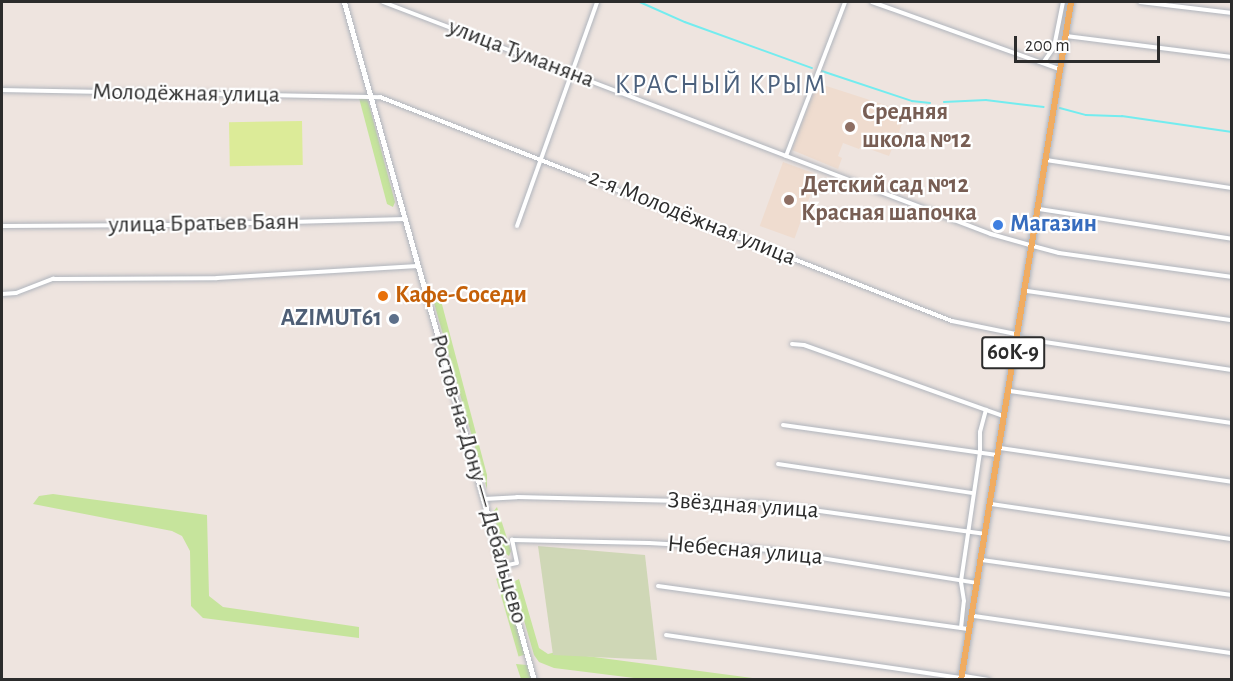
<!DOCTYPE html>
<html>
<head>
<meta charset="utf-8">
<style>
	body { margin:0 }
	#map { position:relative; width:1233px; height:681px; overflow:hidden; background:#eee4df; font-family:"Alegreya Sans",sans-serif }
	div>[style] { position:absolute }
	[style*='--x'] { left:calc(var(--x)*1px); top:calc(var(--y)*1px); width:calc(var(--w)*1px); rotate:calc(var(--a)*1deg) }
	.education>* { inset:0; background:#efdccf; transform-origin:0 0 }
	.green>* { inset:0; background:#c6e49c; transform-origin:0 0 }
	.cemetery>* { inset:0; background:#cfd7b6 }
	.pitch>* { inset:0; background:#dceb98; transform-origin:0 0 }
	.stream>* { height:1.5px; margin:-0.75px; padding:0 0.75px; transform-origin:0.75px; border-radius:0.75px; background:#73ecef }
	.roads { filter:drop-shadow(0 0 2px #afb4bc) drop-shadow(0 0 2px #afb4bc) }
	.minor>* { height:4px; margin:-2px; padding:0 2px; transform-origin:2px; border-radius:2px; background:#fff }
	.tertiary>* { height:5px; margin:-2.5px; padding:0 2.5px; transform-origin:2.5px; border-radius:2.5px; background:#fff }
	.primary>* { height:6px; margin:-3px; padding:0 3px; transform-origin:3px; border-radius:3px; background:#f0ac61 }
	.dots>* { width:16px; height:16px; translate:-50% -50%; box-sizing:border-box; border:3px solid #fff; border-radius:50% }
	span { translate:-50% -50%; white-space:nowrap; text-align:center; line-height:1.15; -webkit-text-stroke:4.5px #fff; paint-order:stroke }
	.shield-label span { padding:2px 4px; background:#fff; border:2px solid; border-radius:4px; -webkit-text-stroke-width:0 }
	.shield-label { font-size:22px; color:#2c2c2c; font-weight:700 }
	.street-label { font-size:24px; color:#2c2c2c }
	.education-label { font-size:24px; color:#785e54; font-weight:700 }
	.left { translate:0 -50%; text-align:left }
	.shop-label { font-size:24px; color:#366cbe; font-weight:700 }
	.food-label { font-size:24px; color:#c56008; font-weight:700 }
	.service-label { font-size:24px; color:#4e5e75; font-weight:700 }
	.right { translate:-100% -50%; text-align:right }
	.quarter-label { font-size:27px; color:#4c617d; letter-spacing:1.5px }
	.frame { position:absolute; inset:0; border:3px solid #2c2c2c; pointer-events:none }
	.scale { position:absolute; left:1014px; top:36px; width:146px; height:27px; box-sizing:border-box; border:3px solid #2c2c2c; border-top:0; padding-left:8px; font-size:18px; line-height:21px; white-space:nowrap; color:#2c2c2c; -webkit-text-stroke:4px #fff; paint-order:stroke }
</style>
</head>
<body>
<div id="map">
	<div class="education">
		<i style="clip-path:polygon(817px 83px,907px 112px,889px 156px,861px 146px,859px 149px,843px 143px,838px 156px,842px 158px,838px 169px,792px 150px)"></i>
		<i style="left:783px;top:162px;width:37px;height:68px;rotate:20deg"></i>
	</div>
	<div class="green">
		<i style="clip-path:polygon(359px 98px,366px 98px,368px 101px,395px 202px,393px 207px,387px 204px)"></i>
		<i style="clip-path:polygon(430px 289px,439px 293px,487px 475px,487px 489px)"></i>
		<i style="clip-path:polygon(53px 494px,207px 515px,209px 596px,223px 607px,359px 627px,359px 638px,203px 618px,191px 606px,190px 551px,182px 536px,172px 531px,33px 504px,39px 496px)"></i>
		<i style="clip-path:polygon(497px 507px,511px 551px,509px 556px,504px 552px,493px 512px)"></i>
		<i style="left:502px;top:577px;width:81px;height:6px;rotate:74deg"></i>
		<i style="clip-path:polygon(519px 579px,539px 648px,548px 654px,556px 652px,760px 679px,642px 679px,554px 668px,539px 662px,534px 655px,513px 582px)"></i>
		<i style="clip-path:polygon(516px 664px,527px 665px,531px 679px,521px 679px)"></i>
	</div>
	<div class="cemetery">
		<i style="clip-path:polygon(538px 546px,645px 555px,657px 660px,553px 655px)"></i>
	</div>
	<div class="pitch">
		<i style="left:302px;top:121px;width:44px;height:73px;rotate:89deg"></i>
	</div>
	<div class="stream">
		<i style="--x:640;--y:2;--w:49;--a:24"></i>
		<i style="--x:685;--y:22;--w:135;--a:19.9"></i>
		<i style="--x:822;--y:71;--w:95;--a:18.4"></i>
		<i style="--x:912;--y:101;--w:18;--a:6"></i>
		<i style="--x:944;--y:102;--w:42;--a:-2.7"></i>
		<i style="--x:986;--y:100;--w:58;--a:6.9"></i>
		<i style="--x:1060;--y:108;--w:27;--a:15"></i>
		<i style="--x:1086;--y:115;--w:36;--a:2"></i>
		<i style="--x:1122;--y:116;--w:111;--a:8.3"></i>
	</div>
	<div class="roads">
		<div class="minor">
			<i style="--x:383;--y:2;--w:651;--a:20.89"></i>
			<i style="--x:991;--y:234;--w:41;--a:15.8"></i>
			<i style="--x:872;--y:2;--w:199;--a:19.7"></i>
			<i style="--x:1140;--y:2;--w:93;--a:6.8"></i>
			<i style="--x:1066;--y:36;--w:167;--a:7.2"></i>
			<i style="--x:1043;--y:63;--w:19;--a:-55"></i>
			<i style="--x:1054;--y:47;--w:46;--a:-78.7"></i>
			<i style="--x:2;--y:90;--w:378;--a:1.1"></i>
			<i style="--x:380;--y:97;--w:614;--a:21.39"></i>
			<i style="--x:952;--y:321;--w:65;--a:11.5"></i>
			<i style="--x:786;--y:156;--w:165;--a:-69"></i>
			<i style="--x:1046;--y:160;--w:188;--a:8.6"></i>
			<i style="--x:1039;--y:209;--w:195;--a:8.8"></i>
			<i style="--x:2;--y:226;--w:171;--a:-0.3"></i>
			<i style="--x:173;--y:225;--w:233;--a:-1.5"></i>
			<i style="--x:517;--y:226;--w:238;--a:-70.3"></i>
			<i style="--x:1033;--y:246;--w:27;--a:15"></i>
			<i style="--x:1059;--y:253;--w:175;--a:7.9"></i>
			<i style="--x:1027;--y:291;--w:207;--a:8.1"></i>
			<i style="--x:2;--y:294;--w:14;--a:-4"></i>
			<i style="--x:16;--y:293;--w:40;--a:-21"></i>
			<i style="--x:53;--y:279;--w:164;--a:-0.3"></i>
			<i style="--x:217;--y:278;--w:201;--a:-3.4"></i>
			<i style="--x:1018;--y:338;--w:216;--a:8.5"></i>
			<i style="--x:792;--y:344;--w:12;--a:5"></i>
			<i style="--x:804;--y:345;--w:211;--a:19.6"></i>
			<i style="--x:1010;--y:391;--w:224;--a:8.2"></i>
			<i style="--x:783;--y:425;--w:216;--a:8"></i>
			<i style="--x:1000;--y:448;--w:234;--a:8.3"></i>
			<i style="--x:778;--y:464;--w:197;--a:8.5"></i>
			<i style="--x:484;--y:499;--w:33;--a:-3"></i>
			<i style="--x:517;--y:497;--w:245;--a:1.4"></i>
			<i style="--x:762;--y:503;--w:224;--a:7.9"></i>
			<i style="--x:991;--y:504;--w:244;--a:8.3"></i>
			<i style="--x:982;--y:560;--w:252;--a:8"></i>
			<i style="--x:503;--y:566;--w:14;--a:-12"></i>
			<i style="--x:517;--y:563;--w:24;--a:-102"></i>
			<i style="--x:512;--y:540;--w:137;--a:1.3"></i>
			<i style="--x:649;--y:543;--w:122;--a:3.3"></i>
			<i style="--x:771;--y:550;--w:208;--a:9.1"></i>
			<i style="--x:658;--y:586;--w:313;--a:7.9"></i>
			<i style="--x:974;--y:616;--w:261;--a:8.2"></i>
			<i style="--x:961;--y:628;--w:27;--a:-84"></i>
			<i style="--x:964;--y:601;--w:20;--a:-99"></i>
			<i style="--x:961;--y:581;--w:129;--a:-81.6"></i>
			<i style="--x:980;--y:453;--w:21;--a:-90"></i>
			<i style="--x:980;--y:432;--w:23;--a:-75"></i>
			<i style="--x:666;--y:635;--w:298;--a:8.3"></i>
			<i style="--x:964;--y:676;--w:25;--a:9"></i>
		</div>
		<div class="tertiary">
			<i style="--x:344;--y:2;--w:704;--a:74.35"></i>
		</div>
		<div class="primary">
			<i style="--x:961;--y:680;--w:687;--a:-80.78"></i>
		</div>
	</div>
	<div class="dots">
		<i style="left:850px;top:127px;background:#8d6e63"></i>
		<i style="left:789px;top:200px;background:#8d6e63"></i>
		<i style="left:998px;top:225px;background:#3f7fe0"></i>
		<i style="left:383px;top:296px;background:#e8710a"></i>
		<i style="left:394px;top:319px;background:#5c6f8a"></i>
	</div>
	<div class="shield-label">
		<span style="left:1013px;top:353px">60К-9</span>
	</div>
	<div class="street-label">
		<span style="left:521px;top:54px;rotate:21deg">улица Туманяна</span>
		<span style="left:186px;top:94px;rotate:1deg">Молодёжная улица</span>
		<span style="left:692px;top:218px;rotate:22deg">2-я Молодёжная улица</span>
		<span style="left:204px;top:224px;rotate:-1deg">улица Братьев Баян</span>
		<span style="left:478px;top:479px;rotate:74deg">Ростов-на-Дону — Дебальцево</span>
		<span style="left:743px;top:506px;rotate:4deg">Звёздная улица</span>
		<span style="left:745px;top:551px;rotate:5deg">Небесная улица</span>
	</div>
	<div class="education-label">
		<span class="left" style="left:862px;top:127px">Средняя<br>школа №12</span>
		<span class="left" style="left:801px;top:200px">Детский сад №12<br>Красная шапочка</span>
	</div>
	<div class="shop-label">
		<span class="left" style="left:1010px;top:225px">Магазин</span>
	</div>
	<div class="food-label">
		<span class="left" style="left:395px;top:296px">Кафе-Соседи</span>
	</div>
	<div class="service-label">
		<span class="right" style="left:382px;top:319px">AZIMUT61</span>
	</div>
	<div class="quarter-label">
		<span style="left:721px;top:85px">КРАСНЫЙ КРЫМ</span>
	</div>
	<div class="frame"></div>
	<div class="scale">200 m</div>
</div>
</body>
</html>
